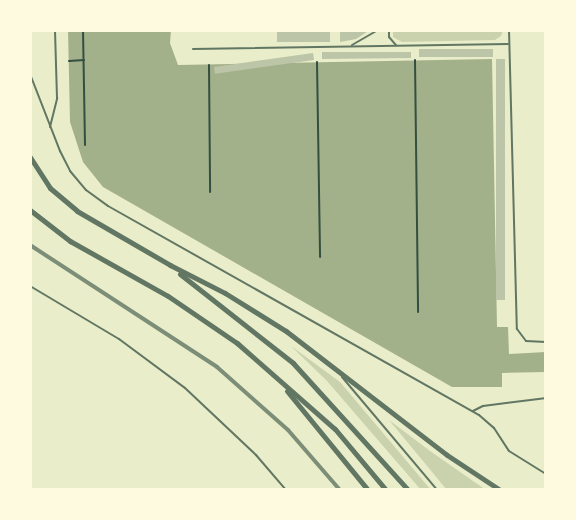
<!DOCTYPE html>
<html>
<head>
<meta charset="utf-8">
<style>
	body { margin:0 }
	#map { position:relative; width:576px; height:520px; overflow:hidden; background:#e9edc9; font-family:"Nunito Sans",sans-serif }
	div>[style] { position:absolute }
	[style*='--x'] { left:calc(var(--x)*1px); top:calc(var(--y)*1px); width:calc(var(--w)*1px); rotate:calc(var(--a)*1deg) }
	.green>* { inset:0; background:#cad2ad }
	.water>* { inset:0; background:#a3b18a }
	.building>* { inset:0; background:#bcc5a7; transform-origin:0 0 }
	.path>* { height:2px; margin:-1px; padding:0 1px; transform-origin:1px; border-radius:1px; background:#344e41 }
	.service>* { height:2px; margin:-1px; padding:0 1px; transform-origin:1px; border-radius:1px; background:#617663 }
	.minor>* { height:5px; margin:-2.5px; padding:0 2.5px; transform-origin:2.5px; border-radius:2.5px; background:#617663 }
	.rail>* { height:4px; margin:-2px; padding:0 2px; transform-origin:2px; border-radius:2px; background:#7c8e77 }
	span { translate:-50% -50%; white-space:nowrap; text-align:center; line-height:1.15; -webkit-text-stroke:4.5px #fefae0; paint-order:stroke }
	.frame { position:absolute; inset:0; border:32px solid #fefae0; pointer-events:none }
</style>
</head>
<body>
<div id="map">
	<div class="green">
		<i style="clip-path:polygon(393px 30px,503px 30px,501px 36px,495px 40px,402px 42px,393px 37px)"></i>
		<i style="clip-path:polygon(291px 346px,340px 382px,431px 490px,421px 490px,327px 381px)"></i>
		<i style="clip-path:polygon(389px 420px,430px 451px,486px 490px,447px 490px)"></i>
	</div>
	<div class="water">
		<i style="clip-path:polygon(68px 30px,171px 30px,170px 43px,178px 65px,492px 59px,497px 327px,508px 327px,509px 354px,546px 352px,546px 372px,502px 373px,502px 387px,452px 387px,103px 187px,83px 162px,70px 122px)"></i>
	</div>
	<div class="building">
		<i style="clip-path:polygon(350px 30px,370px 30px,356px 39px,340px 42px,340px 32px)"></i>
		<i style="left:330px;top:32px;width:10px;height:53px;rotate:90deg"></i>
		<i style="left:493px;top:49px;width:8px;height:74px;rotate:90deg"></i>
		<i style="clip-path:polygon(322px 52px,411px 52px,411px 58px,322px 59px)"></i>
		<i style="left:313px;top:53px;width:7px;height:100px;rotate:82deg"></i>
		<i style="left:496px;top:59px;width:9px;height:241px"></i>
	</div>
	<div class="path">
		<i style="--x:83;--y:30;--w:115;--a:89"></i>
		<i style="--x:415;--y:60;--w:252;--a:89.3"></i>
		<i style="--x:69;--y:61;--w:15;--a:-4"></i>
		<i style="--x:317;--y:62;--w:195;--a:89.1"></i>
		<i style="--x:209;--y:65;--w:127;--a:89.5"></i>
	</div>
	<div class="service">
		<i style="--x:389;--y:30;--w:7;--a:90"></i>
		<i style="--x:389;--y:37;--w:11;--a:49"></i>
		<i style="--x:509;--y:30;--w:299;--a:88.5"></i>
		<i style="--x:517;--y:329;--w:15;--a:53"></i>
		<i style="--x:526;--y:341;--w:20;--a:3"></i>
		<i style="--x:352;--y:45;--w:30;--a:-30"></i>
		<i style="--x:193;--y:49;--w:315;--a:-0.9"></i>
		<i style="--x:30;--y:74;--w:83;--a:68.7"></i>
		<i style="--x:60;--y:151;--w:22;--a:63"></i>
		<i style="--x:70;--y:171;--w:25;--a:50"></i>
		<i style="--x:86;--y:190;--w:27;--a:36"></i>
		<i style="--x:108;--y:206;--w:426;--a:29.4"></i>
		<i style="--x:479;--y:415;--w:20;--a:41"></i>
		<i style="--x:494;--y:428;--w:27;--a:57"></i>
		<i style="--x:509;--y:451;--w:44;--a:31.9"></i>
		<i style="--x:50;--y:127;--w:30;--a:-76"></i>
		<i style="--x:57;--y:98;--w:68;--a:-91.7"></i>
		<i style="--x:30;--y:286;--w:104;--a:30.8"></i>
		<i style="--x:119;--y:339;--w:82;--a:36.6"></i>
		<i style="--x:185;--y:388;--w:98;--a:43.3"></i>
		<i style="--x:256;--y:455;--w:46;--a:49.4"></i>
		<i style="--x:342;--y:377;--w:148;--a:49.9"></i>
		<i style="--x:473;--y:411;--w:11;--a:-27"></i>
		<i style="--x:483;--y:406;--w:64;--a:-7.2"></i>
	</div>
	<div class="minor">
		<i style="--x:30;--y:157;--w:37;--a:57"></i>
		<i style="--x:50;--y:188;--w:35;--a:40"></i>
		<i style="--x:77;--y:211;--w:108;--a:30.1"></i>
		<i style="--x:170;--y:265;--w:62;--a:27"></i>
		<i style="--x:225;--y:293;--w:72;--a:31.9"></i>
		<i style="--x:286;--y:331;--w:203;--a:37.6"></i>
		<i style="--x:447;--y:455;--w:64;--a:33.4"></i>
		<i style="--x:30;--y:210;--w:51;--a:37.8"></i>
		<i style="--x:70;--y:241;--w:112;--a:29.3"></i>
		<i style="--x:168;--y:296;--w:83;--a:34.3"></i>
		<i style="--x:237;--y:343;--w:130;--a:41.3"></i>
		<i style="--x:335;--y:429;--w:80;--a:50.1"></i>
		<i style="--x:180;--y:274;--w:144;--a:38.2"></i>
		<i style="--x:293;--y:363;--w:171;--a:47.8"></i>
		<i style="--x:287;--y:391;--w:128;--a:50.7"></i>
	</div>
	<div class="rail">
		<i style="--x:30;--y:245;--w:223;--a:33.1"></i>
		<i style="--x:217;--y:367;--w:95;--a:41.6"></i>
		<i style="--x:288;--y:430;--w:79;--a:49.1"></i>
	</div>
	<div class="frame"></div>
</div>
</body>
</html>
